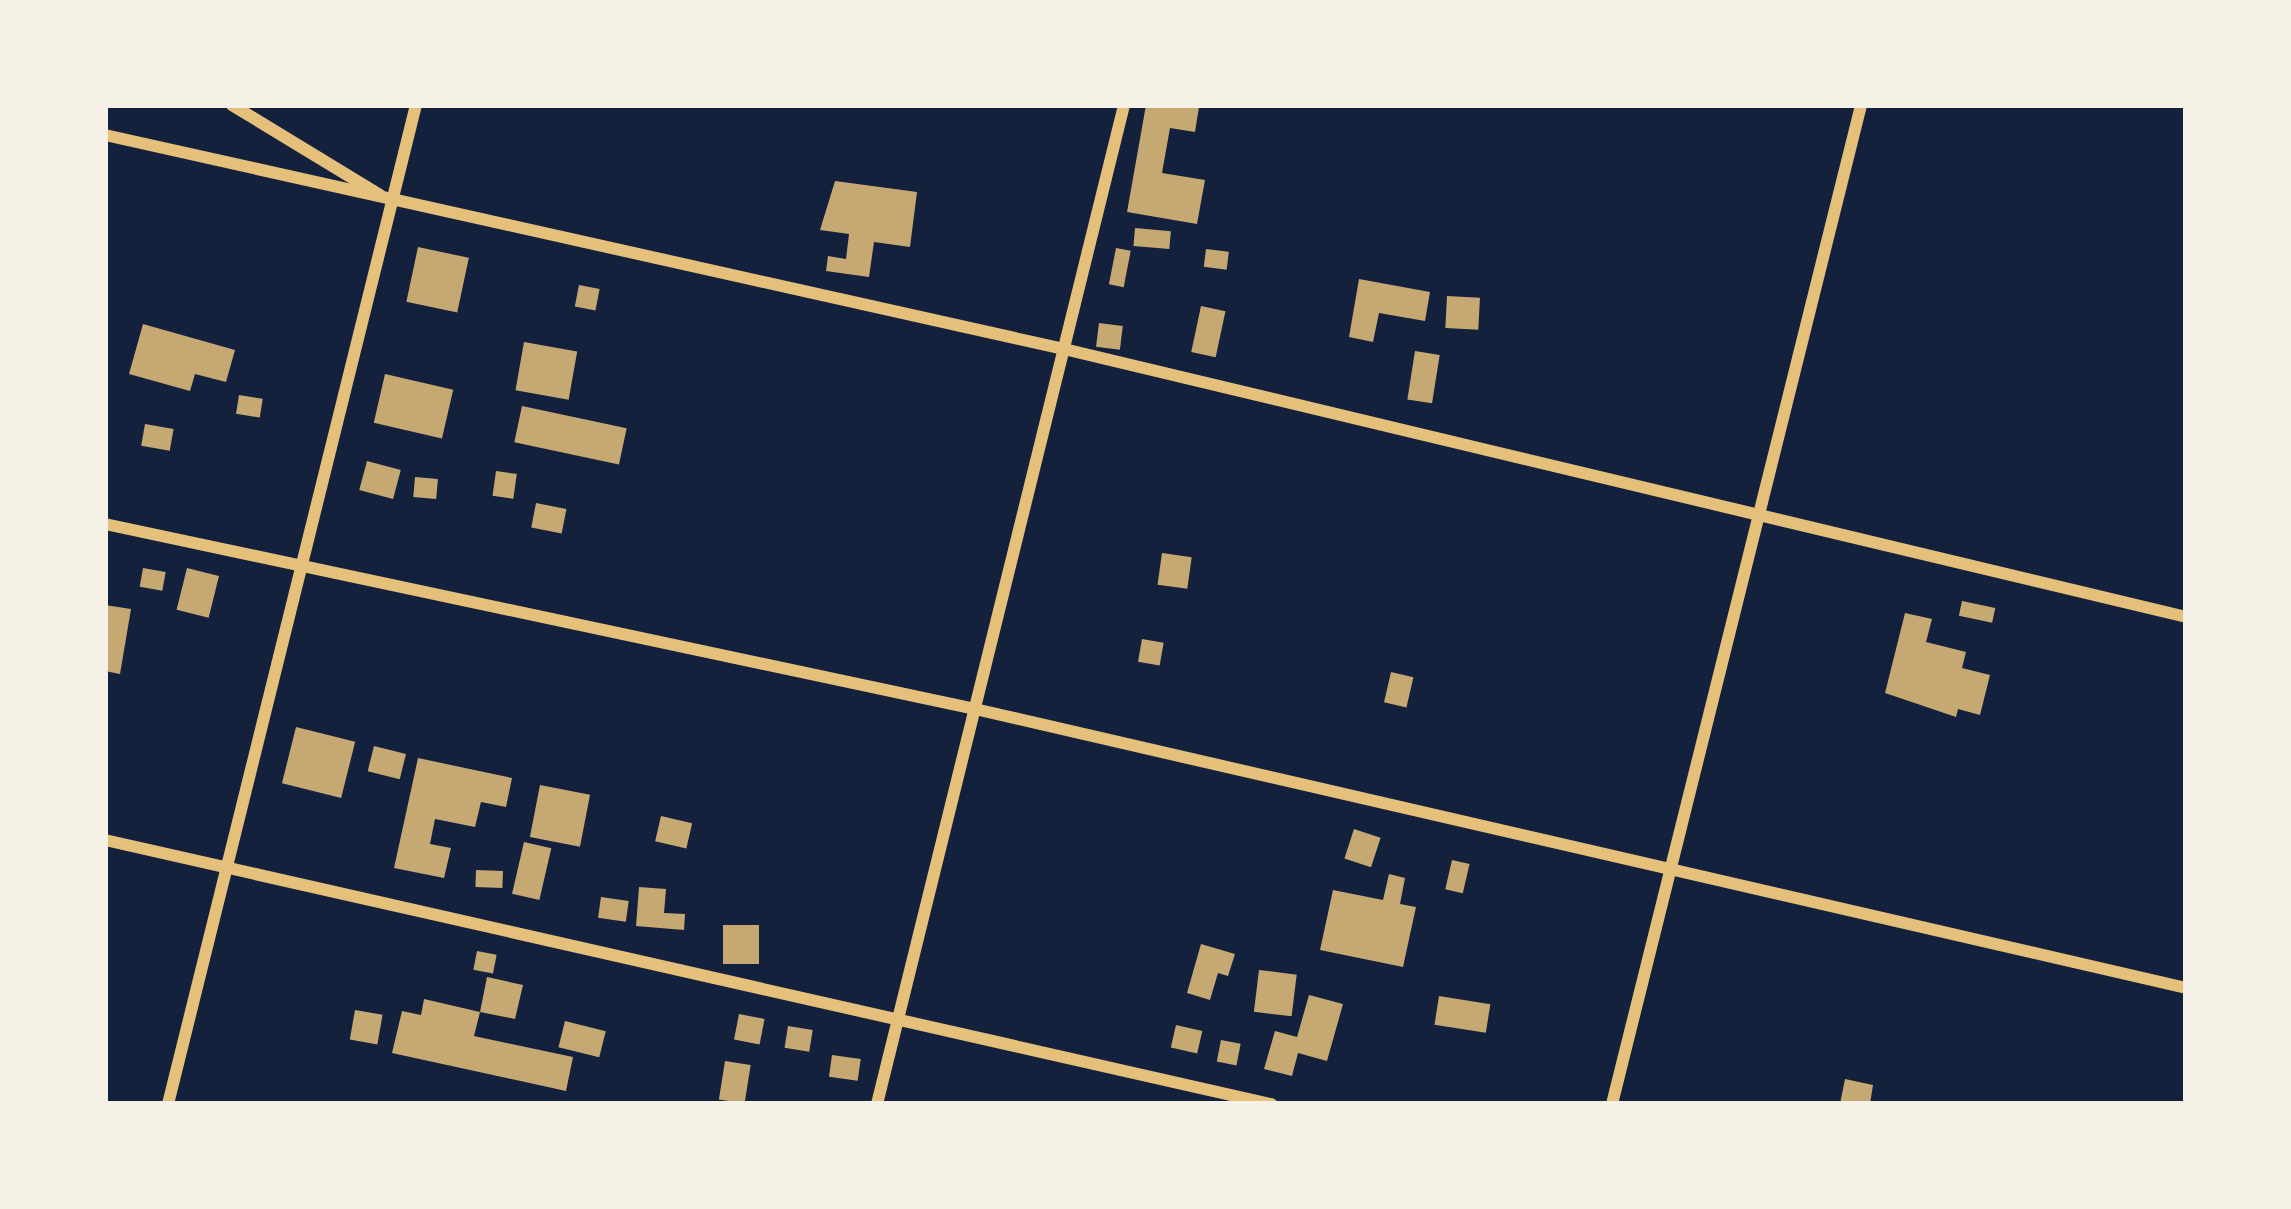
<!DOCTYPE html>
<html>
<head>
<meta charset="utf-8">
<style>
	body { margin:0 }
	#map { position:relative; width:2291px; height:1209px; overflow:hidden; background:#14213d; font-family:"Fira Sans",sans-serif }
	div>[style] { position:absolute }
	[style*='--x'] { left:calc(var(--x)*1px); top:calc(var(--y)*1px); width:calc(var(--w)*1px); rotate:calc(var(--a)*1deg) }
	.building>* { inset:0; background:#c6a872; transform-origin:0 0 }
	.minor>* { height:12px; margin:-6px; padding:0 6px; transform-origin:6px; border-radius:6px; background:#e5c07b }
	span { translate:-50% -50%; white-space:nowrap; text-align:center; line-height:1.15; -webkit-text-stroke:12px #f6f1e7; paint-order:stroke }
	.frame { position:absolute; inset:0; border:108px solid #f6f1e7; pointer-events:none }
</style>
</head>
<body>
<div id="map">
	<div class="building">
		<i style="clip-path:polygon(1146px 105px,1199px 107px,1195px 132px,1170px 128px,1162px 173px,1205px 180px,1197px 224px,1127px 212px)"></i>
		<i style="clip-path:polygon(835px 181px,917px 192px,910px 247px,874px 242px,869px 277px,826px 271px,828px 256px,846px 259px,849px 234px,820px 230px)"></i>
		<i style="left:1135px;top:228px;width:36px;height:18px;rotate:5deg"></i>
		<i style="left:418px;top:247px;width:52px;height:56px;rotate:12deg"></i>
		<i style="left:1116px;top:248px;width:15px;height:37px;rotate:11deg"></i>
		<i style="left:1206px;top:249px;width:23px;height:18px;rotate:7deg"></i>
		<i style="clip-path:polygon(1359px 279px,1430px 292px,1425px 321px,1379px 313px,1373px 342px,1349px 337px)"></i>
		<i style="left:579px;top:285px;width:21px;height:22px;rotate:11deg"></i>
		<i style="left:1447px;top:296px;width:33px;height:32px;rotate:3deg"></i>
		<i style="left:1201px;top:306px;width:25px;height:47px;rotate:12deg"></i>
		<i style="left:1099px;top:323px;width:24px;height:24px;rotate:7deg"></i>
		<i style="clip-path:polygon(143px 324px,235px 350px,226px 382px,195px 374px,190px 391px,129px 374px)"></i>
		<i style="left:524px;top:342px;width:54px;height:49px;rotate:10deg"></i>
		<i style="left:1415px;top:351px;width:25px;height:49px;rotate:9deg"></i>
		<i style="left:385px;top:374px;width:70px;height:50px;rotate:13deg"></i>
		<i style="left:239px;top:395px;width:24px;height:19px;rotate:9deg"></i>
		<i style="left:522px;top:406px;width:107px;height:37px;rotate:12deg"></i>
		<i style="left:145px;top:424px;width:29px;height:22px;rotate:10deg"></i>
		<i style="left:367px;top:461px;width:35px;height:30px;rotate:15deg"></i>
		<i style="left:496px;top:471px;width:21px;height:25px;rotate:8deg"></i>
		<i style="left:415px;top:477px;width:23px;height:20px;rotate:5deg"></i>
		<i style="left:536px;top:503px;width:31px;height:25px;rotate:11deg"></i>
		<i style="left:1162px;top:553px;width:30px;height:32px;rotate:8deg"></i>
		<i style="left:143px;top:568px;width:23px;height:19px;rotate:10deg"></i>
		<i style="left:187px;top:568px;width:33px;height:43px;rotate:14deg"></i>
		<i style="left:1962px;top:601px;width:34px;height:15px;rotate:12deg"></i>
		<i style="clip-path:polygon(105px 605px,131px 609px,120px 674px,105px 671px)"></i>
		<i style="clip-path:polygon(1905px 613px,1932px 619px,1926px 642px,1966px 652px,1962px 668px,1990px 675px,1980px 715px,1958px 709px,1956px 717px,1885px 693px)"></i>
		<i style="left:1142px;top:639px;width:22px;height:23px;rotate:10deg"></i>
		<i style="left:1391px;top:672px;width:23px;height:31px;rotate:13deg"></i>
		<i style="left:296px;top:727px;width:61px;height:58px;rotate:14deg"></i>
		<i style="left:374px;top:746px;width:33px;height:26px;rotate:14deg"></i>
		<i style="clip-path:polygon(418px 758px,512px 778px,506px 807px,481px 802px,475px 827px,435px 819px,430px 844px,451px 848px,444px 878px,394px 868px)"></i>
		<i style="left:540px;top:785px;width:51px;height:53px;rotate:11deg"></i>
		<i style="left:661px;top:816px;width:32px;height:26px;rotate:13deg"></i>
		<i style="left:1354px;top:829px;width:28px;height:31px;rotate:18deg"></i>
		<i style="left:524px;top:842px;width:28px;height:53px;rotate:13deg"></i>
		<i style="left:1452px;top:860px;width:18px;height:30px;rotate:13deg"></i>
		<i style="left:476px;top:870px;width:27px;height:17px;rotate:2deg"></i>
		<i style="clip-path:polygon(1389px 874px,1405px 878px,1400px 904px,1416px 907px,1403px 967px,1320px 950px,1333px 890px,1383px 900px)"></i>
		<i style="clip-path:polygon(639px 887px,666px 889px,664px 913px,685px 914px,684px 930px,636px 926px)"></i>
		<i style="left:601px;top:897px;width:28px;height:21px;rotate:8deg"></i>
		<i style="left:723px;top:925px;width:36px;height:39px"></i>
		<i style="clip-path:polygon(1201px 944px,1235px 954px,1228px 976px,1218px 973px,1210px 1000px,1187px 993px)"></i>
		<i style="left:477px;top:951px;width:20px;height:19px;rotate:11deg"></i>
		<i style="left:1259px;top:970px;width:38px;height:42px;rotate:7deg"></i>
		<i style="clip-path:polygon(487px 977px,523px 985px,515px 1019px,480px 1012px,474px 1036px,573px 1057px,566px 1091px,392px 1053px,402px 1011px,421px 1015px,424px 999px,480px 1012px)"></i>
		<i style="clip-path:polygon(1309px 995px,1343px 1004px,1327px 1061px,1298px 1053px,1292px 1076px,1264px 1069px,1275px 1031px,1297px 1037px)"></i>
		<i style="left:1439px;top:996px;width:52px;height:29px;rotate:9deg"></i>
		<i style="left:355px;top:1010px;width:28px;height:30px;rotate:10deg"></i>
		<i style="left:739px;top:1014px;width:26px;height:26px;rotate:11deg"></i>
		<i style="left:565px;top:1021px;width:42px;height:27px;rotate:14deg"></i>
		<i style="left:1176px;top:1025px;width:27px;height:23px;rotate:13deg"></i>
		<i style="left:788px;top:1026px;width:25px;height:22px;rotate:9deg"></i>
		<i style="left:1221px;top:1040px;width:20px;height:22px;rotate:11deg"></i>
		<i style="left:832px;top:1055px;width:29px;height:22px;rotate:8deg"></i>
		<i style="left:725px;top:1061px;width:26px;height:39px;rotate:9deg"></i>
		<i style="clip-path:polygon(1845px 1079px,1873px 1085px,1870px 1104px,1840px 1104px)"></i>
	</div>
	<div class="minor">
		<i style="--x:232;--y:105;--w:173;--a:31.3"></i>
		<i style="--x:105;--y:135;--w:983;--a:12.58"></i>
		<i style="--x:1064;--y:349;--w:1154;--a:13.43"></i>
		<i style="--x:105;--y:524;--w:889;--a:12"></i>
		<i style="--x:975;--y:709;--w:1243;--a:12.97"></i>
		<i style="--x:105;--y:840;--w:1196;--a:12.76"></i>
		<i style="--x:168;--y:1104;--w:1029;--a:-76.06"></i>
		<i style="--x:877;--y:1104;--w:1029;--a:-76.11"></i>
		<i style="--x:1612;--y:1104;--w:1030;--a:-76"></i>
	</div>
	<div class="frame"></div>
</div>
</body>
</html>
